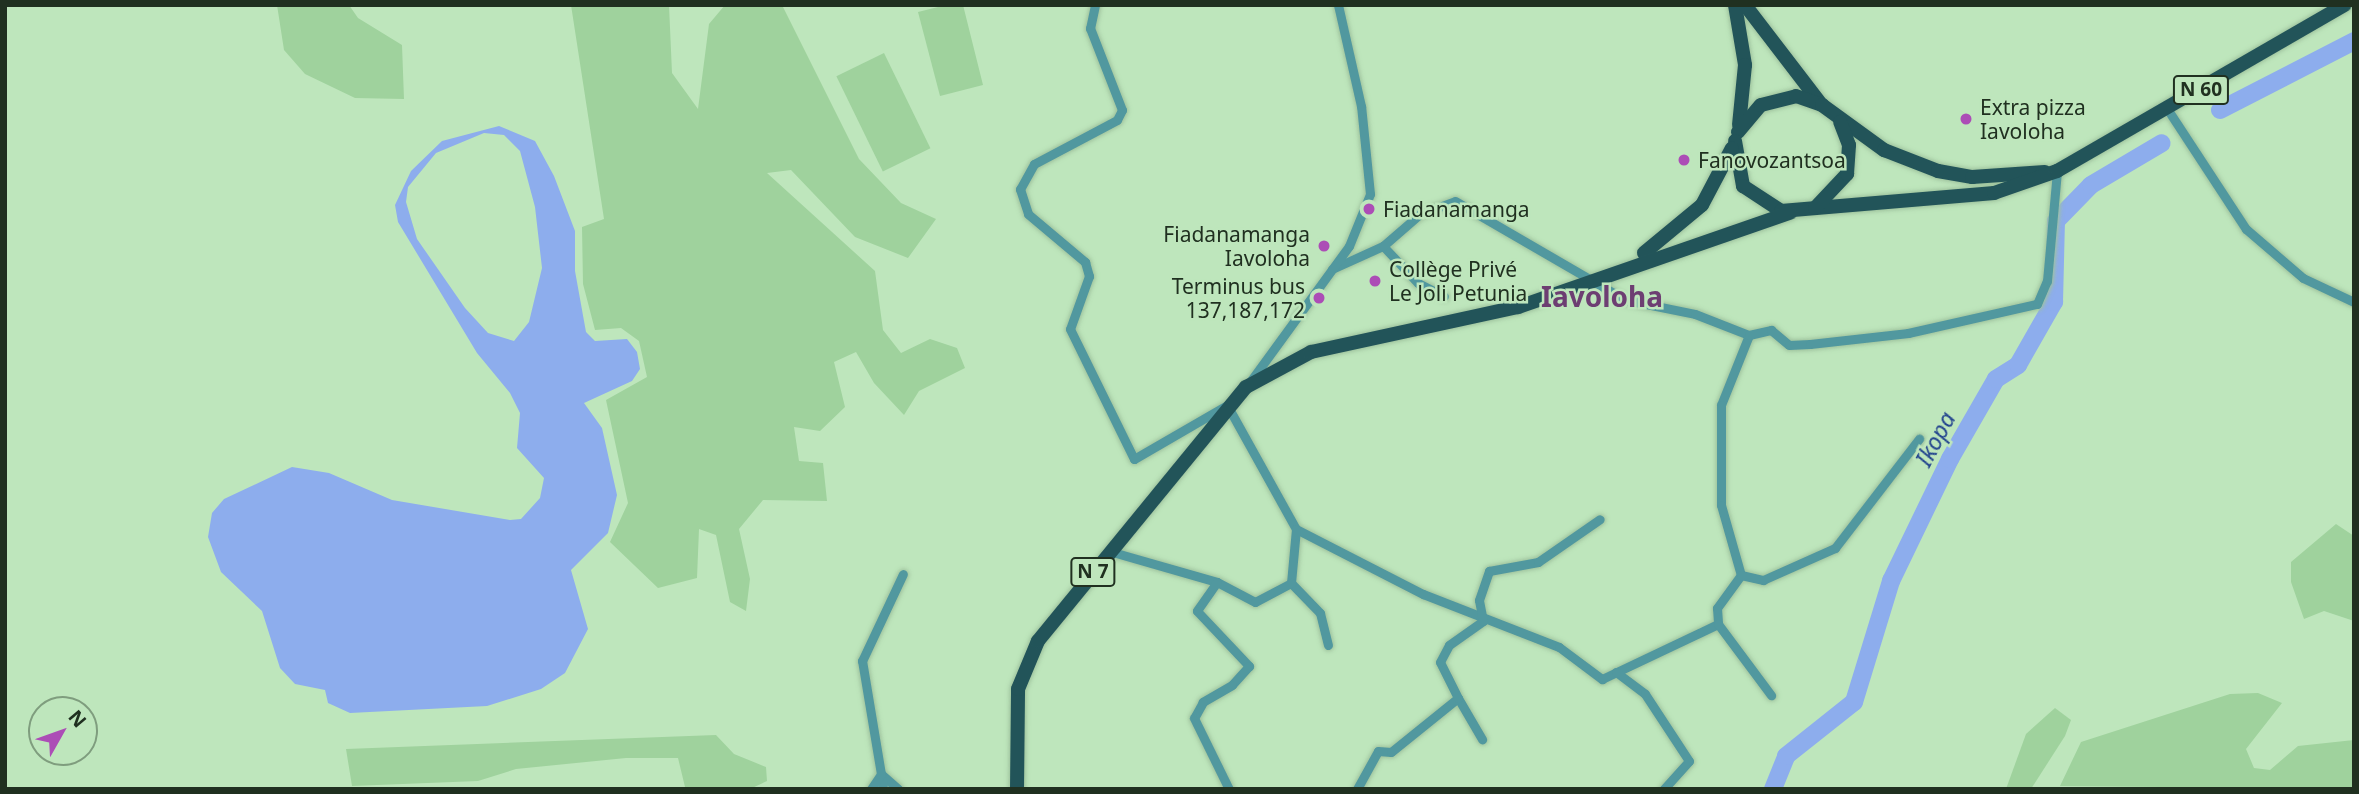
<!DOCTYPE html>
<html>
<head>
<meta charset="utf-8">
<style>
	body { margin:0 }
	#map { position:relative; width:2359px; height:794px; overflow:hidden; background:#bee6bc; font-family:"Noto Sans",sans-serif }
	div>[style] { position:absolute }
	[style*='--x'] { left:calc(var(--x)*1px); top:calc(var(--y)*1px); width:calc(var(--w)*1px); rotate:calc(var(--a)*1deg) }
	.green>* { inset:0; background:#9fd29d; transform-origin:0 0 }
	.water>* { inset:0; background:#8daded }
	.river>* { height:18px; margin:-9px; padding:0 9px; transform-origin:9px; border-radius:9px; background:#8daded }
	.roads { filter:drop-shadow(0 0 2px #9ec29d) drop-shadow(0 0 2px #9ec29d) }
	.street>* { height:9px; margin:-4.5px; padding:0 4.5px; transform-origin:4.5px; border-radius:4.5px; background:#51989f }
	.primary>* { height:14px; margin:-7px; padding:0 7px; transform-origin:7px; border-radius:7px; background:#225459 }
	.dots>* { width:19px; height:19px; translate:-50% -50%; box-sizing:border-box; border:4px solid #bee6bc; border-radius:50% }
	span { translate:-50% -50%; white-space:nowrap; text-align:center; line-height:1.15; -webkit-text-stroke:5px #bee6bc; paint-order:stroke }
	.shield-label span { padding:2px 5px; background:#bee6bc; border:2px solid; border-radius:5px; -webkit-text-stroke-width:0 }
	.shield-label { font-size:19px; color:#203020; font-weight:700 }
	.poi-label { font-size:21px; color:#203020 }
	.left { translate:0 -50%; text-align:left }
	.right { translate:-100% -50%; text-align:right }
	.water-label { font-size:23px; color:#23448e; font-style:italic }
	.district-label { font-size:28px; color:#6d3e72; font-weight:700 }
	.frame { position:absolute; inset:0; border:7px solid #203020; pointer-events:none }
	.north { position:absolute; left:28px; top:696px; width:70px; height:70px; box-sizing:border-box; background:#bee6bc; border:2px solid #7f9d7e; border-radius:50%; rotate:50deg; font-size:19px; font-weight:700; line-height:28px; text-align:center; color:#203020 }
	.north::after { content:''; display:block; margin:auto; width:24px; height:32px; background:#ac4db6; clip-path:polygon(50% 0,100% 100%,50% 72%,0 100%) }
</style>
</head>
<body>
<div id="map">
	<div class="green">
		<i style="clip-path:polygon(277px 5px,349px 5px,358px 18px,402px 45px,404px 99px,355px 98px,305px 74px,284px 50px)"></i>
		<i style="clip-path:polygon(571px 5px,669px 5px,672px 73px,698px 109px,709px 24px,725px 5px,782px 5px,859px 159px,901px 203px,936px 219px,908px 258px,855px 237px,791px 170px,767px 173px,875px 271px,883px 330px,901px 353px,930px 339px,957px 348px,965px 368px,919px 391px,904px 415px,874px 383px,856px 352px,834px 362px,845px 407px,820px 431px,794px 427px,799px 461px,823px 463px,827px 501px,763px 500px,739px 529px,750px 579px,746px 611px,730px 602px,716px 535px,699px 529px,697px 578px,658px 588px,610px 542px,628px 503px,606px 400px,647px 377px,639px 341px,621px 328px,595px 330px,583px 284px,582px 227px,604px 219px)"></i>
		<i style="clip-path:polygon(946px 5px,963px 5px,983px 85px,940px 96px,918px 12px)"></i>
		<i style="left:884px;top:53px;width:106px;height:53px;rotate:64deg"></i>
		<i style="clip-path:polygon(2336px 524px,2354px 536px,2354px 621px,2324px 611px,2304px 619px,2291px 582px,2291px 562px)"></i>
		<i style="clip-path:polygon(2258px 693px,2282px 703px,2246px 749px,2254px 768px,2270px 770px,2298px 746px,2354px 740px,2354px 789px,2060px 786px,2081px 742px,2230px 694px)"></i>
		<i style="clip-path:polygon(2055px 708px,2071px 720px,2065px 736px,2031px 789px,2006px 789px,2026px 734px)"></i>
		<i style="clip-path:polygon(716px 735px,734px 754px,766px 767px,767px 781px,750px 789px,685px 787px,678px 758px,626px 758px,516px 769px,478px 781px,352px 786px,346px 749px)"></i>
	</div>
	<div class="water">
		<i style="clip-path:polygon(evenodd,499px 126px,535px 141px,554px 176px,575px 231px,575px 271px,586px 332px,595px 341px,627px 339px,637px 352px,640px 369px,632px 381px,584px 403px,602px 428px,617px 495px,608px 533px,571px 570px,588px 629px,565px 673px,541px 689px,487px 706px,350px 713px,328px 703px,325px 690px,295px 684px,280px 668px,262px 611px,221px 572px,208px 537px,212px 513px,224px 499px,292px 467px,329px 473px,392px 500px,510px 520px,521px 519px,540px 498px,544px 478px,517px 448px,520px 413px,510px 393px,477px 353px,398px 222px,395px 205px,411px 171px,442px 141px,499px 126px,484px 133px,504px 135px,520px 151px,535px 207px,542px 268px,529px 322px,514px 341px,488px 333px,465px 308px,417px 239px,406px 202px,408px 187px,436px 153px,484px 133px)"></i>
	</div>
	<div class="river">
		<i style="--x:2220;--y:110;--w:151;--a:-27.2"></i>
		<i style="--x:1773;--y:789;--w:35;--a:-68"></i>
		<i style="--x:1786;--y:756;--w:87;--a:-38.5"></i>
		<i style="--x:1854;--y:702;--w:127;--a:-73"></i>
		<i style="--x:1891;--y:581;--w:136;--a:-64.2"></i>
		<i style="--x:1950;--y:459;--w:92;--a:-60.1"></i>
		<i style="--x:1996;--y:379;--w:26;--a:-32"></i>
		<i style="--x:2018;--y:365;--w:73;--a:-60.3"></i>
		<i style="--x:2054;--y:302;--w:81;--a:-88.6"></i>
		<i style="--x:2056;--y:221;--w:50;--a:-45.8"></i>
		<i style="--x:2091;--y:185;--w:82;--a:-30.6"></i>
	</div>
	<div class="roads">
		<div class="street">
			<i style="--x:1095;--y:5;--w:24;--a:102"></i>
			<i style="--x:1090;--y:28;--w:88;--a:68.7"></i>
			<i style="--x:1122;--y:110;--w:11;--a:117"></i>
			<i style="--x:1117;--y:120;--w:94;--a:152.1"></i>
			<i style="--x:1034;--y:164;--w:29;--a:119"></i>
			<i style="--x:1020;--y:189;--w:26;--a:72"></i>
			<i style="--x:1028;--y:214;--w:75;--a:40.1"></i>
			<i style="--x:1085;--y:262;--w:15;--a:74"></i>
			<i style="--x:1089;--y:276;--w:56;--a:109.7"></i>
			<i style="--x:1070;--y:329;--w:145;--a:63.8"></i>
			<i style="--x:1134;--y:459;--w:108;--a:-30.1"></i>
			<i style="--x:1227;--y:405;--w:142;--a:60.9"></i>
			<i style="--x:1296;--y:529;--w:143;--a:27.1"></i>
			<i style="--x:1423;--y:594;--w:146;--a:21.3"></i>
			<i style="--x:1559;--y:647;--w:54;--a:36.7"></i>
			<i style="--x:1602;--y:679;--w:128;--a:-25.4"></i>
			<i style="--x:2168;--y:110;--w:142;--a:56.8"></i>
			<i style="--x:2246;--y:229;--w:75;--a:40.7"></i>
			<i style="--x:2303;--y:278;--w:56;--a:25.2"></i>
			<i style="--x:1383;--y:246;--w:51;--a:46.6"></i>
			<i style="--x:1418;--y:283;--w:29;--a:27"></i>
			<i style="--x:1332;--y:269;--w:56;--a:-24.3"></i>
			<i style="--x:1383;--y:246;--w:49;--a:-40.9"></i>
			<i style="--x:1420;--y:214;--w:37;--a:-20"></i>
			<i style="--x:1455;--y:201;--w:198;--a:30.1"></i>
			<i style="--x:1626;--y:300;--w:70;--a:11.5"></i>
			<i style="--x:1695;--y:314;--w:58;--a:21.3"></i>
			<i style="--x:1749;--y:335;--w:75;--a:111.8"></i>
			<i style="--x:1721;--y:405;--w:100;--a:90"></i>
			<i style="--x:1721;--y:505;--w:73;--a:74.1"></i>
			<i style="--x:1741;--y:575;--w:41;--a:126"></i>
			<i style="--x:1717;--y:608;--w:16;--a:86"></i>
			<i style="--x:1718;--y:624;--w:89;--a:53.3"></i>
			<i style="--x:1749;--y:335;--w:23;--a:-13"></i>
			<i style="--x:1771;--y:330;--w:23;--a:40"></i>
			<i style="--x:1789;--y:345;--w:21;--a:-3"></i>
			<i style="--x:1810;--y:344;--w:99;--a:-6.4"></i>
			<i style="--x:1908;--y:333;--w:132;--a:-12.7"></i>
			<i style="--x:2037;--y:304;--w:25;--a:-67"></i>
			<i style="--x:2047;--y:281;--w:110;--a:-84.8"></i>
			<i style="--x:1247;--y:386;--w:173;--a:-53.9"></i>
			<i style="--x:1349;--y:246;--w:56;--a:-68"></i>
			<i style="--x:1370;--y:194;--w:88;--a:-95.8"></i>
			<i style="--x:1361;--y:106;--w:104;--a:-102.8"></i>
			<i style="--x:1296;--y:529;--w:54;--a:95.3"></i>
			<i style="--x:1291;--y:583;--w:42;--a:46"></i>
			<i style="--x:1320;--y:613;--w:33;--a:76"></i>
			<i style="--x:1109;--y:551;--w:112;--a:16"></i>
			<i style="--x:1217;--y:582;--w:43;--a:27.8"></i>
			<i style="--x:1255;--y:602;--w:41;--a:-27.8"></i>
			<i style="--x:1741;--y:575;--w:23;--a:13"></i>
			<i style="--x:1763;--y:580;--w:79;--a:-24"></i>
			<i style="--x:1835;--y:548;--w:138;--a:-52.4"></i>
			<i style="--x:1217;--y:582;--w:35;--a:125"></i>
			<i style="--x:1197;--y:611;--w:76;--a:46.6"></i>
			<i style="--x:1249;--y:666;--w:25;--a:132"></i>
			<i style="--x:1232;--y:685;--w:34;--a:150"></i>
			<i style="--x:1203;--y:702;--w:18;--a:119"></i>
			<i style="--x:1194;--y:718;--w:79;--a:63.8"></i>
			<i style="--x:1616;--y:672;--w:36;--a:37"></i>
			<i style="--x:1645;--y:694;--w:80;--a:56.7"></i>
			<i style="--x:1689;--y:761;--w:38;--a:132"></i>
			<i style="--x:1458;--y:698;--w:48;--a:59.7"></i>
			<i style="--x:881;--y:774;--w:23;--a:41"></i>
			<i style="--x:881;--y:774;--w:15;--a:82"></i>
			<i style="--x:871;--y:789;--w:18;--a:-56"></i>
			<i style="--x:881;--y:774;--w:115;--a:-99.5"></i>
			<i style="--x:862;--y:661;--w:96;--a:-64.8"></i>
			<i style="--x:1357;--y:789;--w:43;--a:-61.1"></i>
			<i style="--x:1378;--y:751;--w:13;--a:4"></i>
			<i style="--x:1391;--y:752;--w:86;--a:-38.9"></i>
			<i style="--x:1458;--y:698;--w:40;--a:-116.6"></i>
			<i style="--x:1440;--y:662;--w:19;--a:-62"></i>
			<i style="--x:1449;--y:645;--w:42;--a:-35.2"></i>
			<i style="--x:1483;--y:621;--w:21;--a:-101"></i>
			<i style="--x:1479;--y:600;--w:31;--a:-71"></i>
			<i style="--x:1489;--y:571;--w:50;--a:-10.4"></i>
			<i style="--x:1538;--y:562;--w:75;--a:-34.7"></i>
		</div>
		<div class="primary">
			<i style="--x:1735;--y:5;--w:61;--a:80.5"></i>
			<i style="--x:1745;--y:65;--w:60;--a:95.7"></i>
			<i style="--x:1745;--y:5;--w:125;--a:52.5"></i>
			<i style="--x:1738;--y:132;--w:35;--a:-50"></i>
			<i style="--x:1761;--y:105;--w:36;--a:-14"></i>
			<i style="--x:1796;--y:96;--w:28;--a:19"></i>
			<i style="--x:1822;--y:105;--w:77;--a:36"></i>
			<i style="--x:1884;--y:150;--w:58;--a:21.3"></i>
			<i style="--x:1938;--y:171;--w:35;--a:10"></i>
			<i style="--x:1972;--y:177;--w:73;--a:-3.9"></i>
			<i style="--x:1735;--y:141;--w:46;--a:79.9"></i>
			<i style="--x:1743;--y:186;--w:45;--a:33.3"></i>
			<i style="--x:1781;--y:211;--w:214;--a:-4.8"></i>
			<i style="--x:1994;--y:193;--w:67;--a:-19.2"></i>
			<i style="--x:2057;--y:171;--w:332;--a:-30"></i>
			<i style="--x:1815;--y:208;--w:47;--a:-46.7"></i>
			<i style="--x:1847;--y:174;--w:29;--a:-86"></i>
			<i style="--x:1849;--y:145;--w:25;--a:-111"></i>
			<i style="--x:1644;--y:253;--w:75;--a:-39.6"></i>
			<i style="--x:1702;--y:205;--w:64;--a:-62.2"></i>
			<i style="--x:1017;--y:789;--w:100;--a:-89.4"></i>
			<i style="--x:1018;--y:689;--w:52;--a:-67.4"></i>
			<i style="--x:1038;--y:641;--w:328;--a:-50.7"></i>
			<i style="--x:1246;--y:387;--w:74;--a:-28.3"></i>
			<i style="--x:1311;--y:352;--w:212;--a:-12.3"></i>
			<i style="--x:1518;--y:307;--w:288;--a:-19.1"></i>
		</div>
	</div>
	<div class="dots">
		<i style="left:1966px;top:119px;background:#ac4db6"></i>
		<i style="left:1684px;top:160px;background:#ac4db6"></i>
		<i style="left:1369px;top:209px;background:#ac4db6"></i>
		<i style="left:1324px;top:246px;background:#ac4db6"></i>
		<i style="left:1375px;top:281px;background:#ac4db6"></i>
		<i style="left:1319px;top:298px;background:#ac4db6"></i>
	</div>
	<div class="shield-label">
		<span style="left:2201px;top:90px">N 60</span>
		<span style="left:1093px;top:572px">N 7</span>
	</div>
	<div class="poi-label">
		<span class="left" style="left:1980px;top:119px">Extra pizza<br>Iavoloha</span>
		<span class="left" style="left:1698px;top:160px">Fanovozantsoa</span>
		<span class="left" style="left:1383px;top:209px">Fiadanamanga</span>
		<span class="right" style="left:1310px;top:246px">Fiadanamanga<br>Iavoloha</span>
		<span class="left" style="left:1389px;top:281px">Collège Privé<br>Le Joli Petunia</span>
		<span class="right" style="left:1305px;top:298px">Terminus bus<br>137,187,172</span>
	</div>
	<div class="water-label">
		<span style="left:1935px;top:439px;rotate:-62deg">Ikopa</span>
	</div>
	<div class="district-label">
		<span style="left:1602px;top:296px">Iavoloha</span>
	</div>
	<div class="frame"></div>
	<div class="north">N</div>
</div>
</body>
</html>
